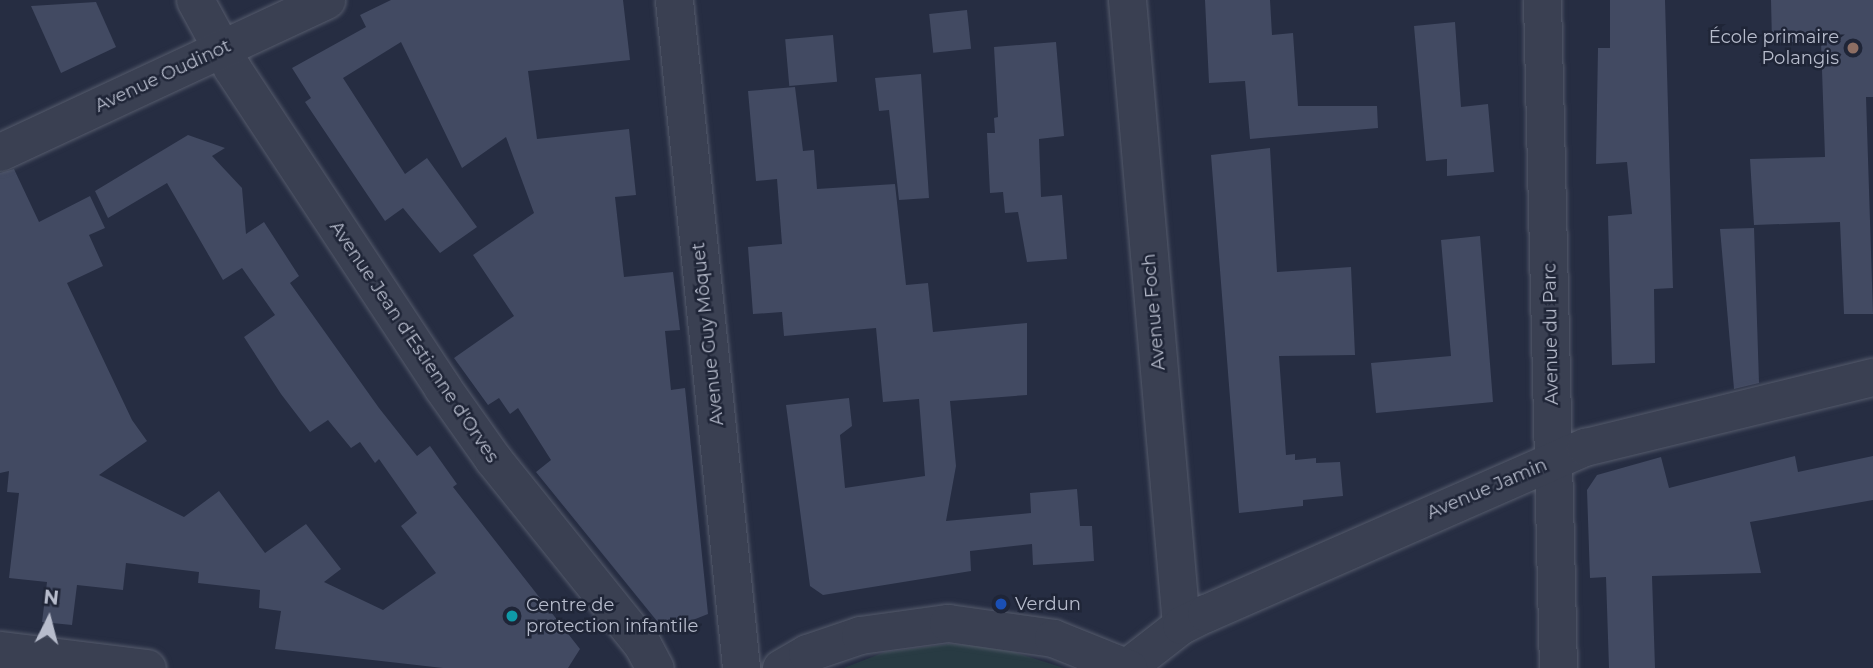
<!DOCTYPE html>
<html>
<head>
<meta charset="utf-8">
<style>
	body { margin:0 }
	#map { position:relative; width:1873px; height:668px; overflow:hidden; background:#262d42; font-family:Montserrat,sans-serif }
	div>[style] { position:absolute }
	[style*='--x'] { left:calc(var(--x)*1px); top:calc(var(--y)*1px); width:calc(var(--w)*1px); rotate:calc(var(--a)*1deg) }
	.green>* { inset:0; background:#283b43 }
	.building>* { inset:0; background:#424a62; transform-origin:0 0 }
	.roads { filter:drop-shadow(0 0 2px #555b6c) drop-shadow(0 0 2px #555b6c) }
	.street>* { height:37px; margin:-18.5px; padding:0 18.5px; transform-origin:18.5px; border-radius:18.5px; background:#3a4052 }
	.dots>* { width:19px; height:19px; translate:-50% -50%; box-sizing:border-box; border:4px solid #1f2537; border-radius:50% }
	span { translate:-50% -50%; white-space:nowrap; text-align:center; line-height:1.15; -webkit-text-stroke:5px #1f2537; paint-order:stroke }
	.poi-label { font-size:18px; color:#b7bccc }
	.right { translate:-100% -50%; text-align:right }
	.left { translate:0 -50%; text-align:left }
	.street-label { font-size:18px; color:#b7bccc }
	.north { position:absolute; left:14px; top:584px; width:70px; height:70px; -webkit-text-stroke:5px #1f2537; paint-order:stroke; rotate:6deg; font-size:19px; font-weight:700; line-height:28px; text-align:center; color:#b7bccc }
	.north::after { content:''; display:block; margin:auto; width:24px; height:32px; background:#b7bccc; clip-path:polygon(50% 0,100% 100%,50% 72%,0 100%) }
</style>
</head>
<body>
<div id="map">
	<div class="green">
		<i style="clip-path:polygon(948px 644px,998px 647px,1064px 668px,844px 668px,885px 652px)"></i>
	</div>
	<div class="building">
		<i style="clip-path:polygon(391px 0,623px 0,630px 60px,528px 71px,537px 139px,629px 129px,636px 195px,615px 197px,624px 277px,673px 272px,680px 330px,665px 331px,671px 390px,685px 388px,708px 614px,665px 631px,536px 472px,551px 460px,518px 408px,510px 414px,499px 398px,488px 405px,454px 358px,514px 316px,473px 255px,534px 213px,506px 137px,462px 168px,401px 42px,343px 78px,405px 174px,427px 158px,477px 227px,440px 253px,403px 208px,385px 221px,305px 102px,311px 98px,292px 68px,366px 27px,360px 15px)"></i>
		<i style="clip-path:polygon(1205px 0,1270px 0,1272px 35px,1293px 33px,1298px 106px,1377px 106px,1378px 128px,1250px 139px,1245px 81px,1209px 83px)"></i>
		<i style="clip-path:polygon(1610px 0,1665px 0,1673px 288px,1654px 289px,1655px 363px,1612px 365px,1608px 216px,1632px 214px,1627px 162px,1596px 164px,1598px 48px,1610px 48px)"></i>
		<i style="clip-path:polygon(1771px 0,1873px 0,1873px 97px,1866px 97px,1873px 314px,1844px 314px,1840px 222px,1754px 225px,1750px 159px,1825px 157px,1821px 41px,1772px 43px)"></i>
		<i style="clip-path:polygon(96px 2px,116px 47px,61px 73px,31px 6px)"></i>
		<i style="left:967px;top:10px;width:39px;height:38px;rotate:84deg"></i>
		<i style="clip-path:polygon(1455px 22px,1461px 107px,1488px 104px,1494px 172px,1447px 176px,1447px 159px,1426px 161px,1414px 26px)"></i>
		<i style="left:833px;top:35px;width:47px;height:48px;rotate:85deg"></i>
		<i style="clip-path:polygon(1056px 42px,1064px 136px,1039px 139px,1041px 197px,1062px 195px,1067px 259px,1027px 262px,1018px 212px,1005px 213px,1003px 192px,990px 193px,987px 133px,995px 133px,994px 118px,998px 117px,994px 47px)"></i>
		<i style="clip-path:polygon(921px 74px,929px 198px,899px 200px,889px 110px,879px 111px,875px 78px)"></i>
		<i style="clip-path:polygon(795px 87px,803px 151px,814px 150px,817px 189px,895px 184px,906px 285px,928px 283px,933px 332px,1027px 323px,1027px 395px,950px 401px,956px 466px,946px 521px,1031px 513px,1030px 493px,1077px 489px,1080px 526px,1092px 526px,1094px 561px,1033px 565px,1032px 544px,970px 551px,971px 571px,823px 595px,810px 586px,786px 405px,849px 398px,852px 426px,840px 435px,845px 488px,925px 476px,919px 399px,883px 402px,876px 328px,784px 336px,782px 312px,753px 314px,748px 247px,782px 244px,777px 179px,756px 181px,748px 91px)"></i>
		<i style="clip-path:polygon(188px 135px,225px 148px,212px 156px,242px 188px,246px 234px,264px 222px,299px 276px,290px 283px,379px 408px,417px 456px,430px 446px,457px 484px,453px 487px,580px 649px,568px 668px,443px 668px,275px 649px,281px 611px,259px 608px,260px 590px,198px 583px,199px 572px,126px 563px,123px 590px,77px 585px,72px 625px,42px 622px,47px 582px,9px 578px,19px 493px,7px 492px,9px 471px,0 473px,0 173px,14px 169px,39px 222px,90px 196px,105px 228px,89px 235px,103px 266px,67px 283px,132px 420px,147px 441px,99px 475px,184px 517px,219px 491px,265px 553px,306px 524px,341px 569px,324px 582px,383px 610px,436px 573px,401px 526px,417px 513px,379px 459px,375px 463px,360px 442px,351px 448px,328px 420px,310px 432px,281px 394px,244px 337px,275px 315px,242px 268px,223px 280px,167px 183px,108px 218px,95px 191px)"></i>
		<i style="clip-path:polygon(1270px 148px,1277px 272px,1351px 267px,1355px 355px,1279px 356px,1286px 455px,1295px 454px,1295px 460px,1316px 458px,1316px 463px,1340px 462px,1343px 496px,1303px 500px,1303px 506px,1239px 513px,1211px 155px)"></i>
		<i style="clip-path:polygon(1754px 228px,1759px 383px,1734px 389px,1720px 229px)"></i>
		<i style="clip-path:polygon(1480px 236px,1493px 402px,1376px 413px,1371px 363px,1451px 356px,1441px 240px)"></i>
		<i style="clip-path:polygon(1795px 456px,1798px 472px,1873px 456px,1873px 500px,1750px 522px,1761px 573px,1652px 576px,1655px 668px,1609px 668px,1606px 577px,1590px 578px,1587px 490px,1597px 475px,1661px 457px,1669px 488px)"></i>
	</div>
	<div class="roads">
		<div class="street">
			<i style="--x:195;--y:0;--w:77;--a:61.4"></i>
			<i style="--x:232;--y:68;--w:382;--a:56.6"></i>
			<i style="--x:442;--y:387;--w:88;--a:54.7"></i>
			<i style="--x:493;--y:459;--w:238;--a:51.2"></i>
			<i style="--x:642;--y:644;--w:27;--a:62"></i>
			<i style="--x:674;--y:0;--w:671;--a:84.27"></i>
			<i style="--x:1127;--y:0;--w:627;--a:85.06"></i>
			<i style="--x:1542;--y:0;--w:668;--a:88.63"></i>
			<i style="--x:0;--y:152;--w:360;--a:-25"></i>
			<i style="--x:0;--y:650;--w:148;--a:7"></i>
			<i style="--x:1127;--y:667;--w:68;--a:-37.9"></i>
			<i style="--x:1181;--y:625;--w:28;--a:-26"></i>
			<i style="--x:1206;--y:613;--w:414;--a:-23.7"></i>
			<i style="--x:1585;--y:447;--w:296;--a:-13.7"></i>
			<i style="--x:781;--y:668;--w:30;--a:-30"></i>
			<i style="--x:807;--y:653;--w:56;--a:-18.8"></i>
			<i style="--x:860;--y:635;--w:89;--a:-7.8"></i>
			<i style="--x:948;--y:623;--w:106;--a:8.1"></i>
			<i style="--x:1053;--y:638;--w:81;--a:21.8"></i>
		</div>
	</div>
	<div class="dots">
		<i style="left:1853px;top:48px;background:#8d6e63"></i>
		<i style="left:1001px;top:604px;background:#1a4fb4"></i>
		<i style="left:512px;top:616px;background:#0f9aa8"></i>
	</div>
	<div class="poi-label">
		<span class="right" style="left:1839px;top:48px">École primaire<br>Polangis</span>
		<span class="left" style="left:1015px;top:604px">Verdun</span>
		<span class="left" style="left:526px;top:616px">Centre de<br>protection infantile</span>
	</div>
	<div class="street-label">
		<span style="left:163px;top:76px;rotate:-25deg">Avenue Oudinot</span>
		<span style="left:1154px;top:312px;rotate:-95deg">Avenue Foch</span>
		<span style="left:708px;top:334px;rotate:-96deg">Avenue Guy Môquet</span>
		<span style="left:1551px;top:334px;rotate:-91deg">Avenue du Parc</span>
		<span style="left:414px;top:342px;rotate:56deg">Avenue Jean d'Estienne d'Orves</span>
		<span style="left:1487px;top:489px;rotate:-23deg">Avenue Jamin</span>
	</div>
	<div class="north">N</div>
</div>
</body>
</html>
